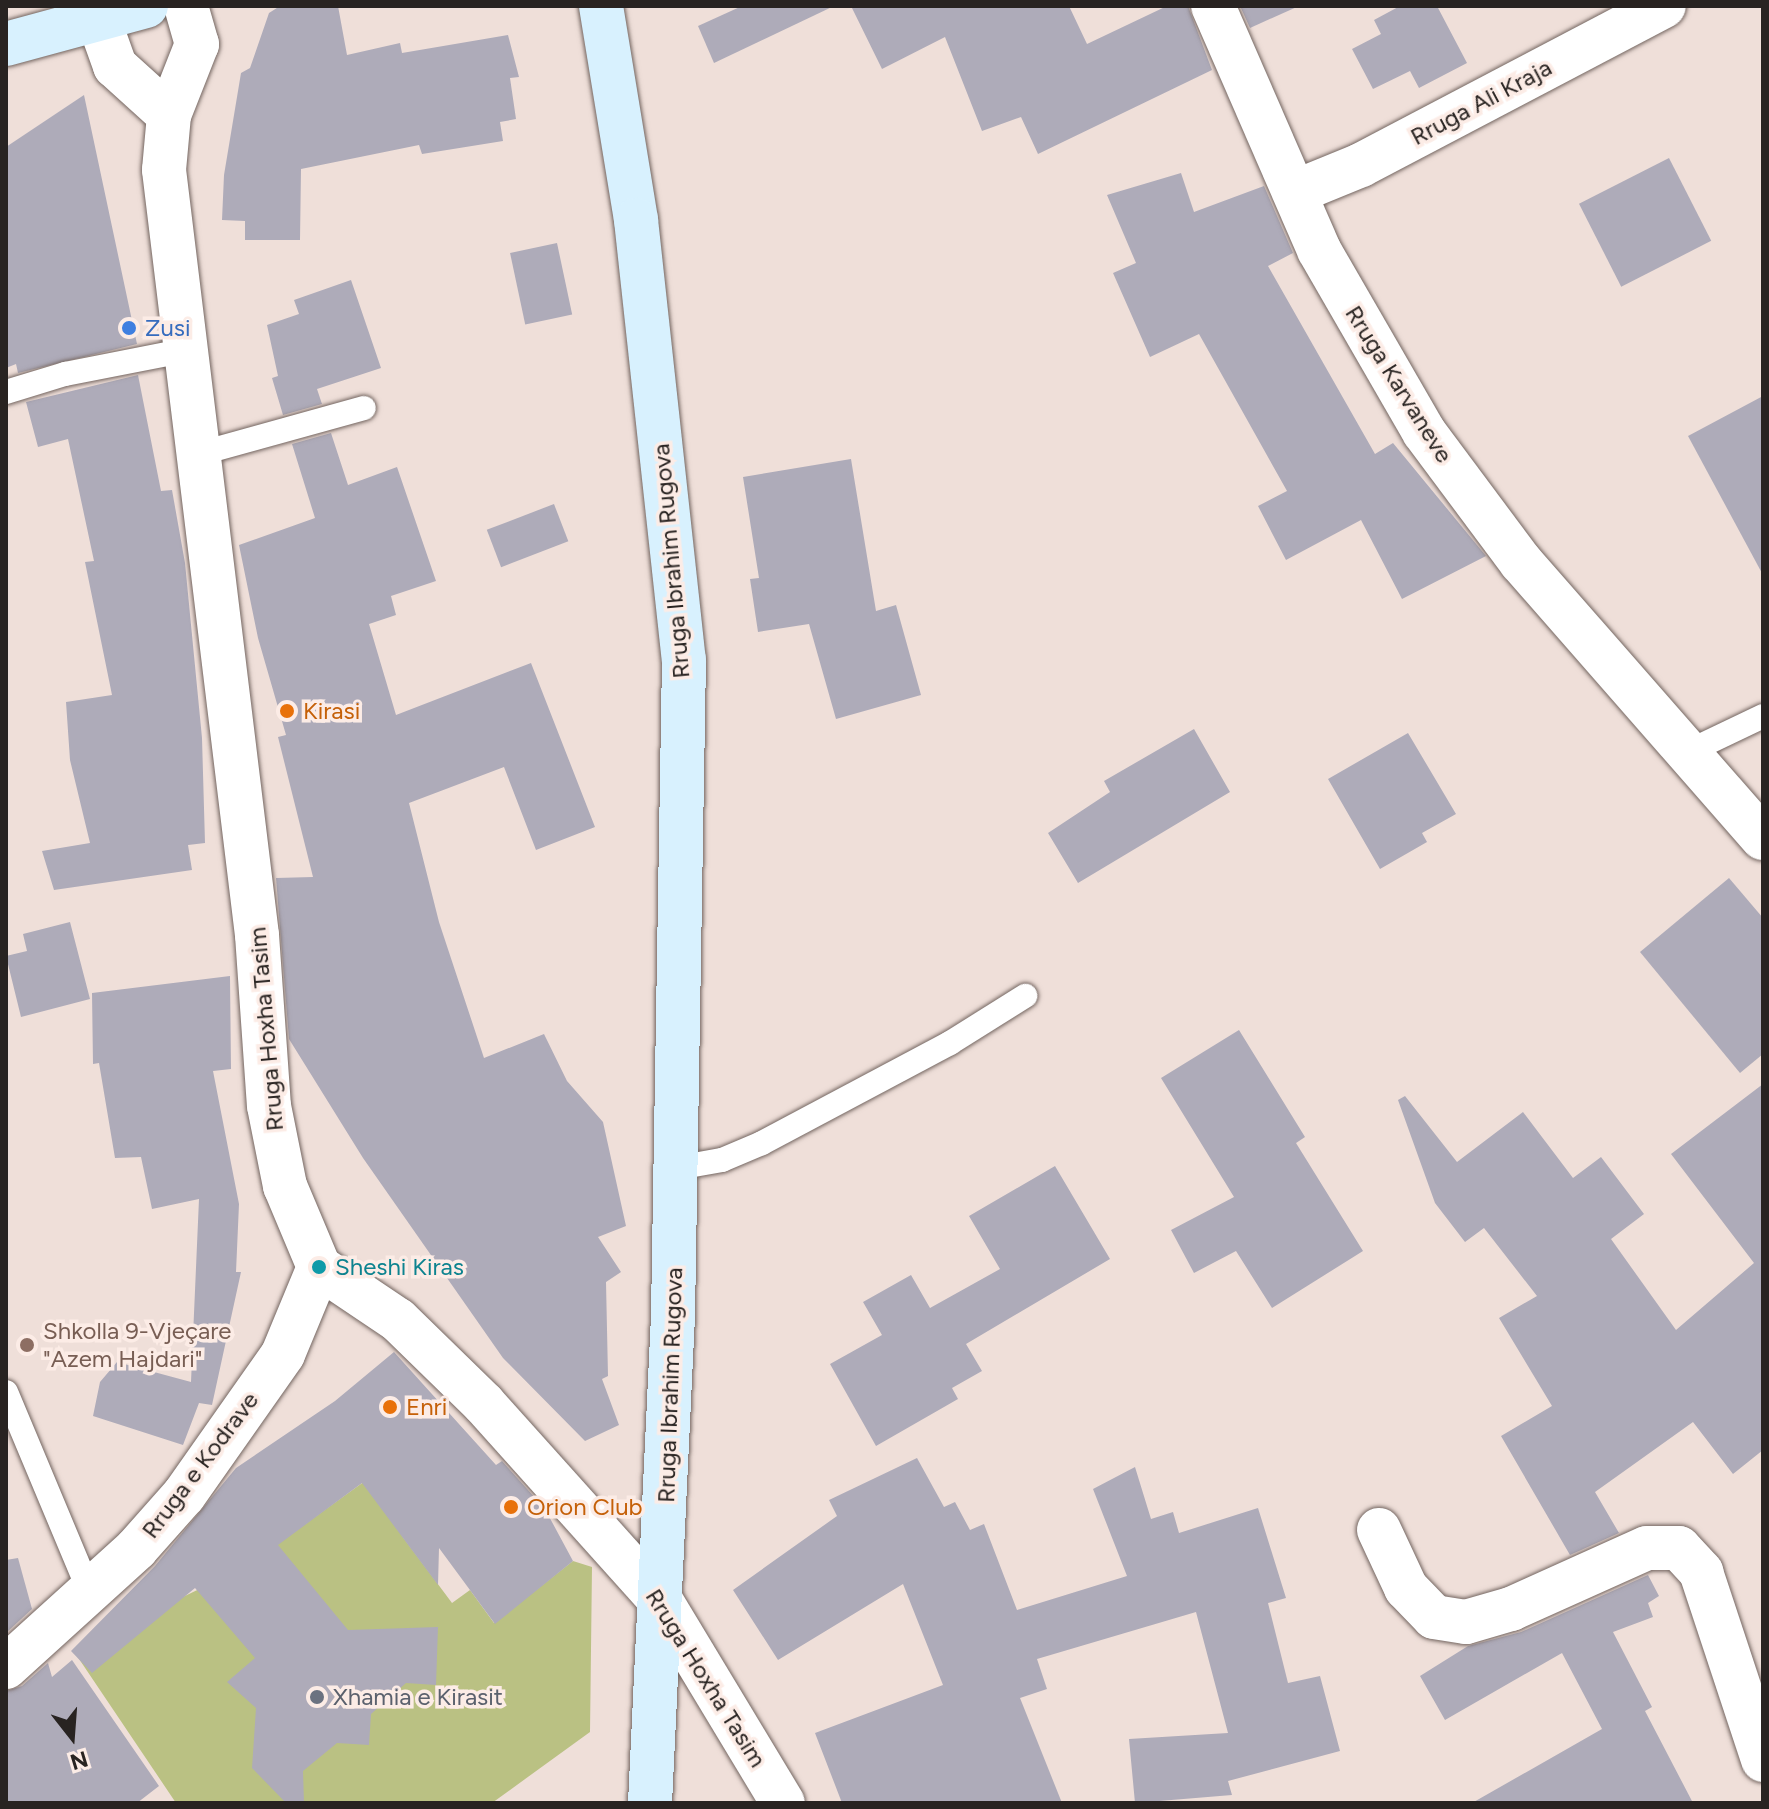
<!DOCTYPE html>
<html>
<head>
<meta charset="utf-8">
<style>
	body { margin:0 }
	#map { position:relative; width:1769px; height:1809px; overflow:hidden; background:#efdfd9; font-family:Figtree,sans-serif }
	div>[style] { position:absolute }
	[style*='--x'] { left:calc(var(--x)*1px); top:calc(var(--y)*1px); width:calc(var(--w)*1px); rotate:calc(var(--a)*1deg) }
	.green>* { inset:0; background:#bac183 }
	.building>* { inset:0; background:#aeabb9; transform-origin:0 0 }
	.roads { filter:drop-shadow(0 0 2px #736560) drop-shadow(0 0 2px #736560) }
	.service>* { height:24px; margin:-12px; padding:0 12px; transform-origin:12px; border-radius:12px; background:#fff }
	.minor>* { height:44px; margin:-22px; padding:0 22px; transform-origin:22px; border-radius:22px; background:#fff }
	.secondary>* { height:44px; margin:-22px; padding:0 22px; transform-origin:22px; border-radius:22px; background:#d8f1fe }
	.dots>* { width:22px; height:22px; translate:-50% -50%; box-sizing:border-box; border:4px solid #fcece6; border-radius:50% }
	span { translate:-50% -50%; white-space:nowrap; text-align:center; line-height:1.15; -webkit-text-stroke:7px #fcece6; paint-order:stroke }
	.street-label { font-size:24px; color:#282321 }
	.shop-label { font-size:24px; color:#366cbe }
	.left { translate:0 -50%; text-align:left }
	.food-label { font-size:24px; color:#c56008 }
	.culture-label { font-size:24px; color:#0d838f }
	.education-label { font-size:24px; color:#785e54 }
	.worship-label { font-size:24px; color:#5b616d }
	.frame { position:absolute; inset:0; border:8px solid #282321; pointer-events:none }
	.north { position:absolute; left:32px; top:1697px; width:80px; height:80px; -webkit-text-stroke:6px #fcece6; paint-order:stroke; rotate:163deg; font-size:22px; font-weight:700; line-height:32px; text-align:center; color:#282321 }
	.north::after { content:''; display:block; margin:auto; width:28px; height:36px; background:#282321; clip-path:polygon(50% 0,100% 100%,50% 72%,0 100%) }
</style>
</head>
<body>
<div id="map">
	<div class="green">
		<i style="clip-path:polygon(383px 1468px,402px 1536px,452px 1603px,470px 1590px,494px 1623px,573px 1561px,592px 1567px,590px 1732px,492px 1803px,176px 1803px,73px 1650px,247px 1566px)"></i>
	</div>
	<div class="building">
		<i style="clip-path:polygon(280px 6px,338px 6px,347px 55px,400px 43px,402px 53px,508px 35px,519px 77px,510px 78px,516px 119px,500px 122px,503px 141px,422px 154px,419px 145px,301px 169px,300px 240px,245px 240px,245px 221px,222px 220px,224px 175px,241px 73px,250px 68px,269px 13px)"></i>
		<i style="clip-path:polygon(742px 6px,834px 6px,714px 63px,698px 26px)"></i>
		<i style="clip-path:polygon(851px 6px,1069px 6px,1087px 44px,1167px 6px,1188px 6px,1212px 70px,1038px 154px,1021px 117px,982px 131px,945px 37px,882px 69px)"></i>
		<i style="clip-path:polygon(1240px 6px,1299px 6px,1250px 28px)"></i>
		<i style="clip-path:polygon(1400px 6px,1437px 6px,1467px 63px,1419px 88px,1410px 71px,1373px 89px,1352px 49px,1381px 34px,1374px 20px)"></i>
		<i style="clip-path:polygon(84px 95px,137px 344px,18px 373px,16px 364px,6px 368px,6px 147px)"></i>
		<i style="left:1669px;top:158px;width:93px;height:101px;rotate:63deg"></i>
		<i style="clip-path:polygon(1181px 173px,1194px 212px,1264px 186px,1293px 253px,1268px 266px,1375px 454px,1393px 443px,1486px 556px,1402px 599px,1361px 520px,1286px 560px,1258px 506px,1287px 491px,1199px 334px,1150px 357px,1113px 273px,1136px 263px,1107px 195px)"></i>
		<i style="left:557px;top:243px;width:73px;height:48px;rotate:78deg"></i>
		<i style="clip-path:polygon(351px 280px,381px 368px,317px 389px,322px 404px,283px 415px,272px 378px,278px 376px,267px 325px,299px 314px,294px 300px)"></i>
		<i style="clip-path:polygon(138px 375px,161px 491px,172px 490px,185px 563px,202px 738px,205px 843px,188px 845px,192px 870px,54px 890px,42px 851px,90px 843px,70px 760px,66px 702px,112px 695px,85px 562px,94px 561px,68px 439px,38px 447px,26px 402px)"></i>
		<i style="clip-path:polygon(1763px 396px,1763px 575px,1688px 436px)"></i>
		<i style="clip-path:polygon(331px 433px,348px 485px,397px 467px,436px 581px,391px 596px,396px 615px,369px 624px,396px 715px,531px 663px,595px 827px,536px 850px,504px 767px,409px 803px,439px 922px,484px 1058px,544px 1034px,567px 1081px,603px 1122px,626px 1226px,598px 1237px,621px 1272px,606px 1282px,608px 1376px,602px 1379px,619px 1425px,585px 1441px,503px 1358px,363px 1158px,289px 1039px,276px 878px,313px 877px,278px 737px,286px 735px,258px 638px,239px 545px,315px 518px,292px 444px)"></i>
		<i style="clip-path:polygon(851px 459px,876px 611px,896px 605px,921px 695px,836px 719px,809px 624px,758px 632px,750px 579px,759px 578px,743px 477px)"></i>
		<i style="left:554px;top:504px;width:40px;height:72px;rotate:69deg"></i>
		<i style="clip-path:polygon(1194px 729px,1230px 792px,1078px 883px,1048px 833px,1110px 792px,1104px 781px)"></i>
		<i style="clip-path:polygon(1408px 733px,1456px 814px,1422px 833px,1427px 842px,1380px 869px,1328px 779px)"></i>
		<i style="clip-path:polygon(1729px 878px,1763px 918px,1763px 1054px,1740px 1073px,1640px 952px)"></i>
		<i style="clip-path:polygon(70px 922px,90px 999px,21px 1017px,6px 956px,27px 951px,23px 934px)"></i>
		<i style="clip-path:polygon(230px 976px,231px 1069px,213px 1071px,239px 1204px,236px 1272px,241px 1272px,212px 1405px,199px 1403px,183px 1445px,93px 1416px,100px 1382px,117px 1362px,191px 1382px,199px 1199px,152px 1209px,141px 1157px,115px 1158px,99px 1063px,93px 1064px,92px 993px)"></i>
		<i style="clip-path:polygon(1239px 1030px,1305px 1137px,1296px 1143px,1363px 1251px,1272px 1308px,1236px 1251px,1194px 1273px,1171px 1230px,1234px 1197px,1161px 1078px)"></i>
		<i style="clip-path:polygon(1763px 1084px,1763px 1450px,1733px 1474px,1693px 1422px,1595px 1492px,1619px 1533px,1570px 1555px,1501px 1436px,1552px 1406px,1499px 1318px,1537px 1296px,1484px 1228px,1465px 1242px,1435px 1203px,1398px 1100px,1405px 1096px,1457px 1162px,1523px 1112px,1573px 1178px,1601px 1157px,1644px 1214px,1611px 1239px,1676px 1330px,1754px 1263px,1671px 1154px)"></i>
		<i style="clip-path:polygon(1055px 1166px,1110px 1259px,966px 1344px,982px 1371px,952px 1388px,958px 1399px,876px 1446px,830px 1364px,882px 1335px,863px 1302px,911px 1275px,930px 1308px,1000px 1269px,969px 1216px)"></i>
		<i style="clip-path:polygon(394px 1352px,496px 1465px,502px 1461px,545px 1509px,573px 1561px,495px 1624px,439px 1548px,438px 1585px,362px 1483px,278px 1545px,348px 1630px,438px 1627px,436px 1685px,406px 1683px,371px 1714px,369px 1745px,337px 1743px,303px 1771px,304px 1803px,286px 1803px,252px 1768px,256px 1708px,227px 1682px,255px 1658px,195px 1588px,92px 1673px,71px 1651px,155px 1566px,236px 1468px,335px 1401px)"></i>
		<i style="clip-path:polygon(917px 1458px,944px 1507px,955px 1502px,970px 1530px,984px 1524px,1017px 1610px,1127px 1576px,1093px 1489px,1135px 1467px,1151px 1519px,1173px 1512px,1179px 1533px,1258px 1508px,1286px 1598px,1268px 1603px,1288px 1683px,1320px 1676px,1340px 1751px,1228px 1781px,1232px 1795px,1135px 1803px,1129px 1739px,1228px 1733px,1196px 1612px,1037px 1659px,1047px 1689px,1020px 1698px,1062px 1803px,842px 1803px,815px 1733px,943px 1685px,903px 1584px,778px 1660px,733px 1590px,837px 1516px,829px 1500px)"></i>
		<i style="clip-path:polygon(18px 1558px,32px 1609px,6px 1633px,6px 1560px)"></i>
		<i style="clip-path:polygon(1648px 1575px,1659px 1596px,1648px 1603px,1653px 1617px,1613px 1632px,1652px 1707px,1645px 1711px,1693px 1803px,1472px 1803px,1602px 1729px,1562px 1653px,1445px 1720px,1420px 1676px,1468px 1646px,1521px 1632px)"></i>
		<i style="clip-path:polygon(72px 1660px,159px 1786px,137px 1803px,6px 1803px,6px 1691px,22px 1686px,48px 1663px,52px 1677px)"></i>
	</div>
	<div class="roads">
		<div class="service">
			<i style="--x:6;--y:392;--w:62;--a:-17"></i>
			<i style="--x:65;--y:374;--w:124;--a:-11.1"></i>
			<i style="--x:198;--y:454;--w:172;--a:-15.5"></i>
			<i style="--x:1690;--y:751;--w:81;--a:-25.6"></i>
			<i style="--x:677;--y:1168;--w:46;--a:-10.1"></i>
			<i style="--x:722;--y:1160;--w:43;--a:-23"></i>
			<i style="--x:762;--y:1143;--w:213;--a:-28"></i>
			<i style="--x:950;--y:1043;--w:89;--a:-32.1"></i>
			<i style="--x:6;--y:1392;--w:215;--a:67.3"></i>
		</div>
		<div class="minor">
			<i style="--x:186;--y:6;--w:40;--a:74"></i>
			<i style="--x:197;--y:44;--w:76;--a:111.5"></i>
			<i style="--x:169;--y:115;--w:55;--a:95.2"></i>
			<i style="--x:164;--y:170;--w:771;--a:83.07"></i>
			<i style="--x:257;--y:935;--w:171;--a:86"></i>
			<i style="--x:269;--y:1106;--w:82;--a:78.7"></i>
			<i style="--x:285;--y:1186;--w:88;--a:67.2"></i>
			<i style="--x:319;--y:1267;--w:95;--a:33.9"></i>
			<i style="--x:398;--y:1320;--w:120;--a:44.3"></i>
			<i style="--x:484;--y:1404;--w:265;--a:48.1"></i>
			<i style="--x:661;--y:1601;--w:236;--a:58.9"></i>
			<i style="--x:1213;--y:6;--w:266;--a:66.5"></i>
			<i style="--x:1319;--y:250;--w:210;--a:60"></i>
			<i style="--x:1424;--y:432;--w:162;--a:53.3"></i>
			<i style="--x:1521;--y:562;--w:367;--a:48.8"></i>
			<i style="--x:99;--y:21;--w:48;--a:70.4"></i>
			<i style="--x:115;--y:66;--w:73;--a:42.2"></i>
			<i style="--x:1295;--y:192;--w:71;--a:-22.2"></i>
			<i style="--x:1361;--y:165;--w:342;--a:-27.7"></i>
			<i style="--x:1379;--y:1530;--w:64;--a:65"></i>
			<i style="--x:1406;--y:1588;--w:40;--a:46"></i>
			<i style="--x:1434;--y:1617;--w:32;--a:9"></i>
			<i style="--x:1466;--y:1622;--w:47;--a:-16.1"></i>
			<i style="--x:1511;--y:1609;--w:149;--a:-24.2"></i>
			<i style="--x:1647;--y:1548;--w:32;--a:0"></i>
			<i style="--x:1679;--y:1548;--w:33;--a:47"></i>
			<i style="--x:1701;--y:1572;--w:198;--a:71.7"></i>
			<i style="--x:6;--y:1667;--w:176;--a:-42.2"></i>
			<i style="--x:136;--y:1549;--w:72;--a:-48.4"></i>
			<i style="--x:184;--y:1495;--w:172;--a:-54.9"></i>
			<i style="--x:283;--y:1354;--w:94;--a:-67.5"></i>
		</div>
		<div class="secondary">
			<i style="--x:601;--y:6;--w:217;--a:80.7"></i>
			<i style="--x:636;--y:220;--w:442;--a:83.8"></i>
			<i style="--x:684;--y:659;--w:657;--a:90.96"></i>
			<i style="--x:673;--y:1316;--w:488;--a:92.7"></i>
			<i style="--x:6;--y:44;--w:145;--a:-15.2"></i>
		</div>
	</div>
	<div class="dots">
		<i style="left:129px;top:328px;background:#3f7fe0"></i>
		<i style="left:287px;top:711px;background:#e8710a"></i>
		<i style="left:319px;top:1267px;background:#0f9aa8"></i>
		<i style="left:27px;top:1345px;background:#8d6e63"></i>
		<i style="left:390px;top:1407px;background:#e8710a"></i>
		<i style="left:511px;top:1507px;background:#e8710a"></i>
		<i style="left:317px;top:1697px;background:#6b7280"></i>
	</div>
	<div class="street-label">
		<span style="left:1481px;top:102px;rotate:-28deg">Rruga Ali Kraja</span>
		<span style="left:1399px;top:384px;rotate:58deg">Rruga Karvaneve</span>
		<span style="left:671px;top:561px;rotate:-95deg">Rruga Ibrahim Rugova</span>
		<span style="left:266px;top:1029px;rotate:-95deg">Rruga Hoxha Tasim</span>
		<span style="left:670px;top:1385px;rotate:-88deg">Rruga Ibrahim Rugova</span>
		<span style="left:200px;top:1465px;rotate:-53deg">Rruga e Kodrave</span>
		<span style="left:706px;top:1678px;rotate:58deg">Rruga Hoxha Tasim</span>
	</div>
	<div class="shop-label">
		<span class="left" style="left:145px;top:328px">Zusi</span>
	</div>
	<div class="food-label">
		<span class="left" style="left:303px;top:711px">Kirasi</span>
		<span class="left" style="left:406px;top:1407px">Enri</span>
		<span class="left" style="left:527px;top:1507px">Orion Club</span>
	</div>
	<div class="culture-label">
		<span class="left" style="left:335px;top:1267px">Sheshi Kiras</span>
	</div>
	<div class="education-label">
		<span class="left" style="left:43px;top:1345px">Shkolla 9-Vjeçare<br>"Azem Hajdari"</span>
	</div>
	<div class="worship-label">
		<span class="left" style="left:333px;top:1697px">Xhamia e Kirasit</span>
	</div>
	<div class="frame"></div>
	<div class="north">N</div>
</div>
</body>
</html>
